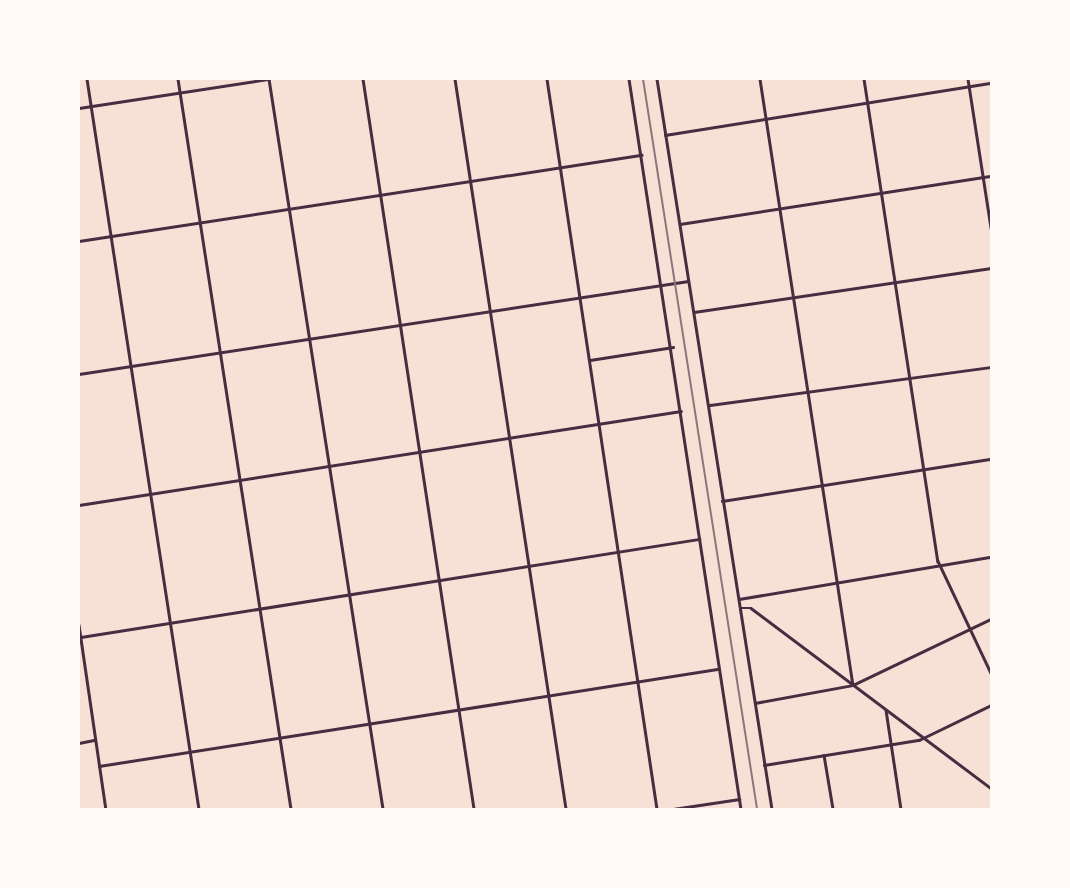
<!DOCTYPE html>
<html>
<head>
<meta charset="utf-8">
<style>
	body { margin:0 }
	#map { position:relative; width:1070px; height:888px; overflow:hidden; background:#f7e1d7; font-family:Jost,sans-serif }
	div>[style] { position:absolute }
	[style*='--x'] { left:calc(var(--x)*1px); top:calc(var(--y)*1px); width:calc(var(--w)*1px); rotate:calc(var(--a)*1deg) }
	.minor>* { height:2.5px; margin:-1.25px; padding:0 1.25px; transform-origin:1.25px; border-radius:1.25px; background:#4a2c40 }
	.tertiary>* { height:2.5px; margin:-1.25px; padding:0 1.25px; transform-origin:1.25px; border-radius:1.25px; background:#4a2c40 }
	.rail>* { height:2px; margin:-1px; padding:0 1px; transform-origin:1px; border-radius:1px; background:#8f747c }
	span { translate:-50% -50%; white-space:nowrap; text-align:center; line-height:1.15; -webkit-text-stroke:7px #fffaf5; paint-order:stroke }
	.frame { position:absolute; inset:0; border:80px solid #fffaf5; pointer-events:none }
</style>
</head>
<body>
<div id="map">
	<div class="minor">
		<i style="--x:87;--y:79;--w:739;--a:81.28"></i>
		<i style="--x:178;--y:79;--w:739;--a:81.2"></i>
		<i style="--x:269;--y:79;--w:739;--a:81.12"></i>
		<i style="--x:363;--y:79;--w:738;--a:81.35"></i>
		<i style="--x:455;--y:79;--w:738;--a:81.35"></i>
		<i style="--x:547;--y:79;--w:738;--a:81.43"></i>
		<i style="--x:629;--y:79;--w:739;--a:81.28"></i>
		<i style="--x:657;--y:79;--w:739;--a:81.05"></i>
		<i style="--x:760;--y:79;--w:613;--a:81.28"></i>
		<i style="--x:79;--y:108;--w:192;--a:-8.7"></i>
		<i style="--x:665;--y:135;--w:330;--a:-9.1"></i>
		<i style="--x:680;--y:224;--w:315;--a:-8.8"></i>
		<i style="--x:79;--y:241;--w:569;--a:-8.7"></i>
		<i style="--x:694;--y:312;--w:300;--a:-8.4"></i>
		<i style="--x:590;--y:360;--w:84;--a:-8.9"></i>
		<i style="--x:79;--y:374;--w:616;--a:-8.68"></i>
		<i style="--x:710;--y:405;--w:284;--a:-7.7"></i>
		<i style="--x:722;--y:501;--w:272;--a:-8.9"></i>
		<i style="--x:79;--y:505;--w:609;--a:-8.87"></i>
		<i style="--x:739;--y:599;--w:255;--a:-9.5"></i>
		<i style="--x:740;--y:608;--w:11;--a:0"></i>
		<i style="--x:751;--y:608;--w:300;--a:36.9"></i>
		<i style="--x:81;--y:637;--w:626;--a:-9.01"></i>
		<i style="--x:755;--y:703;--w:100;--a:-10.4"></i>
		<i style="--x:853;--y:685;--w:153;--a:-25.6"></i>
		<i style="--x:886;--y:710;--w:100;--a:81.4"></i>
		<i style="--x:79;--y:743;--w:16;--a:-11"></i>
		<i style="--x:824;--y:755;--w:55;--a:80.5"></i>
		<i style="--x:764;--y:765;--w:157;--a:-9.2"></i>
		<i style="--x:919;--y:740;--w:80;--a:-25.9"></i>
		<i style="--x:99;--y:766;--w:627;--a:-8.91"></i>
		<i style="--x:673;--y:809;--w:67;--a:-8.6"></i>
	</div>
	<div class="tertiary">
		<i style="--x:864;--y:79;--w:488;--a:81.3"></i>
		<i style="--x:938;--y:561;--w:124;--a:64.7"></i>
		<i style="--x:968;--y:79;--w:151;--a:81.2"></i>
		<i style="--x:79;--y:625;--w:186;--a:81.7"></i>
	</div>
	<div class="rail">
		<i style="--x:643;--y:79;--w:739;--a:81.12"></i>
	</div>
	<div class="frame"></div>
</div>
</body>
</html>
